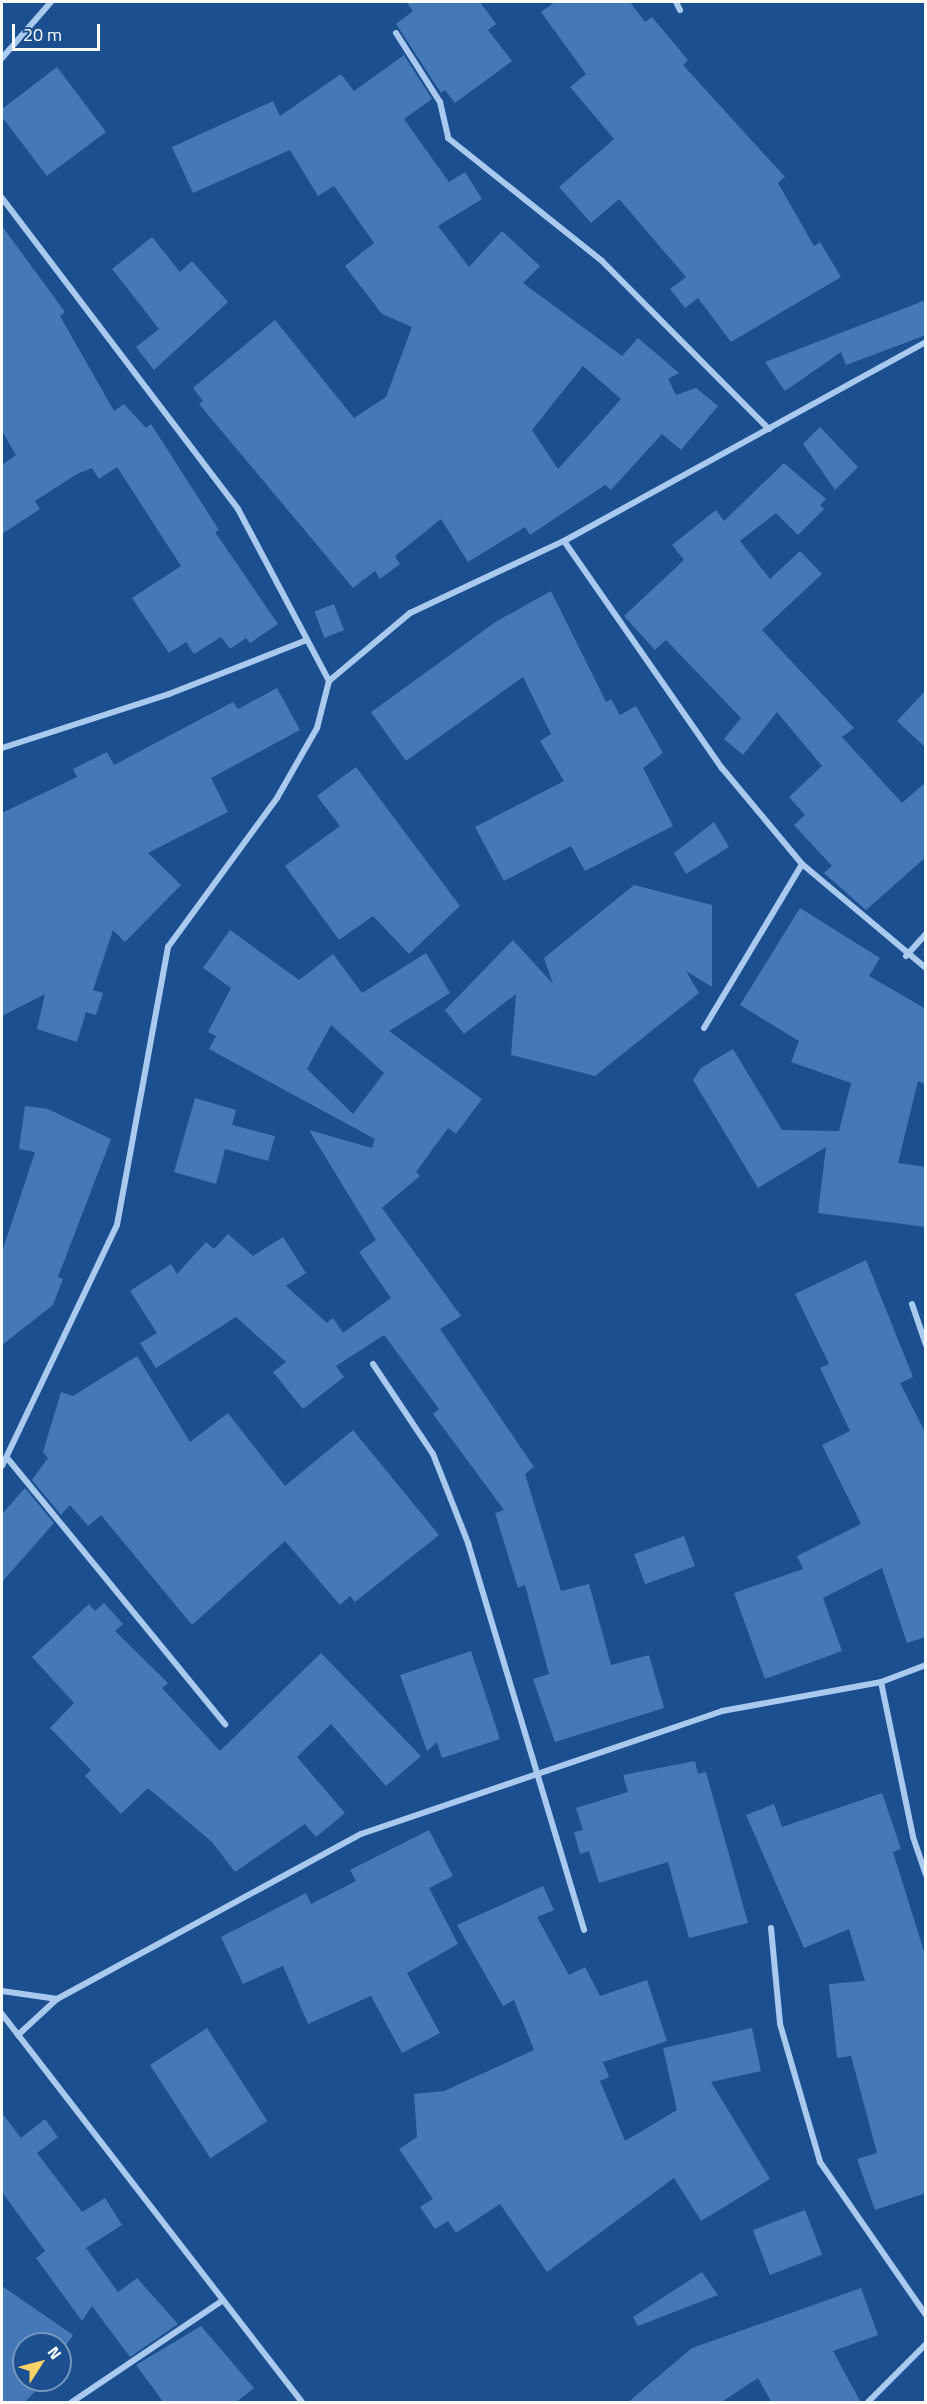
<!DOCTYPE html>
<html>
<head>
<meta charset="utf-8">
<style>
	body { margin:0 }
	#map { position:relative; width:927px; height:2404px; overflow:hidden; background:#1b4f8f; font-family:"Titillium Web",sans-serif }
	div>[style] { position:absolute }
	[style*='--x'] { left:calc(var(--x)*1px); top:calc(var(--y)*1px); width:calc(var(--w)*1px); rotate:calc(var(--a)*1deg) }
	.building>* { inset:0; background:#4478b7; transform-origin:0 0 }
	.street>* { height:6px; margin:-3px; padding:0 3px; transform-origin:3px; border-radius:3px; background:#a9c9ee }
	span { translate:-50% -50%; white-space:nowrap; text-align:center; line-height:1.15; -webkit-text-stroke:5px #1b4f8f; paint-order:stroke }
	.frame { position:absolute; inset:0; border:3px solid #fff; pointer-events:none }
	.north { position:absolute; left:12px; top:2332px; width:60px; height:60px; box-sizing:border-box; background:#1b4f8f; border:2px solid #7695bc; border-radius:50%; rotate:54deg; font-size:16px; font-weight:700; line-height:24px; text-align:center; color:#fff }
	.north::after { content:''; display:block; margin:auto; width:21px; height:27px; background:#ffd166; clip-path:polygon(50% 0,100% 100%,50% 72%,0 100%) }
	.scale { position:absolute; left:12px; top:24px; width:88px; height:27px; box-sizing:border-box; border:3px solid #fff; border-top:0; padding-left:8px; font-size:18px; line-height:21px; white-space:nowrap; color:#fff; -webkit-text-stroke:4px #1b4f8f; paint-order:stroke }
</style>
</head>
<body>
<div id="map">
	<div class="building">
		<i style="clip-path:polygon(406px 2px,480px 2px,496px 24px,488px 30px,512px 61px,455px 103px,445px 90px,441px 93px,396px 24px,413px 11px)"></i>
		<i style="clip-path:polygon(555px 2px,630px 2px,645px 22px,652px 17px,688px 60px,683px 65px,785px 177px,778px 183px,814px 246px,820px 242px,841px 277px,731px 342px,698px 298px,685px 308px,670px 289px,686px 277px,619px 199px,591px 223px,559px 187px,614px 139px,570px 87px,586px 74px,541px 12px)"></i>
		<i style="clip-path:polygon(evenodd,404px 55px,432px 99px,404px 119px,449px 182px,465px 172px,482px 199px,438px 226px,469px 267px,502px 231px,540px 266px,523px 283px,622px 356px,638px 338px,679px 373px,668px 379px,676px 395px,696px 388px,718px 406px,681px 450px,662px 434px,611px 490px,605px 485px,530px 535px,525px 527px,468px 562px,441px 519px,395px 556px,400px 564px,380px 579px,375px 571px,353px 588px,199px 404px,203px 401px,193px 388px,275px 320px,354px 418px,386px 397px,412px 327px,382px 314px,345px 266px,374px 243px,334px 186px,318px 196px,290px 150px,193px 193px,172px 147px,273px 101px,280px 116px,341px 74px,354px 91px,404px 55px,583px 366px,621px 399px,558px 469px,532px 430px,583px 366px)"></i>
		<i style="clip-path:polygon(57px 67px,106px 132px,47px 176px,2px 117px,2px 109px)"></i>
		<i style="clip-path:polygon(2px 226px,65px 312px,60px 316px,114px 411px,124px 404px,146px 428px,151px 424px,219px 530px,215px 532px,278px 624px,250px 643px,246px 638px,230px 649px,221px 637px,194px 654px,186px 642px,169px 653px,132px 598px,181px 566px,117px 467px,99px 479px,92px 468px,77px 474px,35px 501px,40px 509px,2px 534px,2px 465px,16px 455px,2px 431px)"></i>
		<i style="clip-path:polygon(152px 237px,180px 272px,192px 261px,228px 302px,154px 370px,136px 347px,159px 329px,112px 269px)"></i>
		<i style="clip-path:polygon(926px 300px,926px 335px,846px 365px,841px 352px,785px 391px,765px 362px)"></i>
		<i style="clip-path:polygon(820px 427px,858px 467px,835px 490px,803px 444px)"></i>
		<i style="clip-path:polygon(784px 463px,826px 499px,820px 505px,824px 509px,798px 535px,776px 513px,740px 541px,770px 579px,800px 551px,822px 574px,762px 630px,854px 728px,842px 737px,902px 803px,926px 782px,926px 857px,866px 910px,824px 873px,832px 866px,794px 825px,805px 815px,789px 797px,822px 766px,777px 712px,743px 755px,724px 739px,741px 718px,666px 640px,655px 650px,624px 616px,684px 560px,672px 545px,716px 510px,724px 521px)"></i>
		<i style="clip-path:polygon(551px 591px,606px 702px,611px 699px,620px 715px,636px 706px,663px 753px,643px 768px,673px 826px,585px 871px,571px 846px,504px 881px,475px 827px,564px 781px,540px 741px,551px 734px,523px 677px,406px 761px,371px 712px,497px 621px)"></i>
		<i style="left:334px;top:604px;width:28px;height:21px;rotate:69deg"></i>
		<i style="clip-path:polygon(277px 688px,300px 730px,211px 778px,228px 812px,148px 853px,181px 885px,125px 942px,113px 930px,93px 990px,103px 993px,96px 1015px,86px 1012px,77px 1042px,37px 1029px,45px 994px,2px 1016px,2px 813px,77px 777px,73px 769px,107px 752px,114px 765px,233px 702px,238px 709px)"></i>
		<i style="clip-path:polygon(926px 690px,926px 748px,897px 721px)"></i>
		<i style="clip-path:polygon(356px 767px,460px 906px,409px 954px,373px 916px,339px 940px,285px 866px,340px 826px,317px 796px)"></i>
		<i style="clip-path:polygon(714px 822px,729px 847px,686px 874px,674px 853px)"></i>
		<i style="clip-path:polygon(634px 885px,712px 905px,712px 987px,686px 971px,699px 993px,595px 1076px,511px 1055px,516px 994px,464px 1034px,445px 1010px,513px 940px,553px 984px,544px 958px)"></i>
		<i style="clip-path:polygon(800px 908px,880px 958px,869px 976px,926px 1009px,926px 1085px,918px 1081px,898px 1163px,926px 1167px,926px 1227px,818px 1213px,826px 1147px,758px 1188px,693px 1080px,701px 1068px,733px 1049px,782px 1130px,839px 1131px,851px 1083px,791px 1062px,799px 1041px,740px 1005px)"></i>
		<i style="clip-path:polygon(evenodd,230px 930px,299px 980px,333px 954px,362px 993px,426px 953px,450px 993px,389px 1031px,482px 1099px,456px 1134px,448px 1128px,416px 1172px,420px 1176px,382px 1208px,461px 1316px,440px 1329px,534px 1467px,525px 1474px,561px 1591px,589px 1584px,611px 1665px,649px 1655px,664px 1708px,555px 1742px,533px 1679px,549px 1674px,525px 1585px,518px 1588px,495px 1513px,504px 1510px,433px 1414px,439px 1409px,384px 1335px,336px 1366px,344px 1377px,303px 1409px,273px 1372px,286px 1362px,236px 1317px,156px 1368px,140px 1343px,157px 1333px,130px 1291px,171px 1264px,177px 1274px,206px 1242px,214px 1249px,228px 1234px,253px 1256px,283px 1237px,306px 1273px,286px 1286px,327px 1323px,333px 1318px,343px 1333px,391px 1298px,359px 1252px,376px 1240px,309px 1130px,372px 1148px,375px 1139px,209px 1049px,216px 1036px,208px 1032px,231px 988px,203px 968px,230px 930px,331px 1025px,384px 1073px,353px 1114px,307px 1069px,331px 1025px)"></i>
		<i style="clip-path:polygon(195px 1098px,236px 1110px,232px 1125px,275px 1136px,268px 1161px,225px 1149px,216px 1184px,174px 1172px)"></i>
		<i style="clip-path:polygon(25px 1106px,48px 1109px,111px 1139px,58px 1277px,63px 1279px,53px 1305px,2px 1345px,2px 1252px,35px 1152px,19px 1149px)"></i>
		<i style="clip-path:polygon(866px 1260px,913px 1377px,900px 1383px,926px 1434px,926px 1637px,907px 1643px,882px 1568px,823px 1598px,842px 1651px,765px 1679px,734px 1593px,803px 1569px,797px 1556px,861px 1524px,822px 1445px,850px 1431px,820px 1368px,829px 1364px,795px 1294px)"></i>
		<i style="clip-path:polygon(137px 1356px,190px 1442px,228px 1413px,285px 1486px,353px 1430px,439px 1535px,355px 1602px,350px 1596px,340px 1605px,285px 1541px,192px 1625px,101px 1515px,88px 1526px,70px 1505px,61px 1515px,32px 1480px,48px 1458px,43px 1452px,61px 1392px,73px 1396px)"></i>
		<i style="clip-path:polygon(25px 1488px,54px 1523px,2px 1582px,2px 1514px)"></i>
		<i style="left:684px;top:1536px;width:32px;height:53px;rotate:70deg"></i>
		<i style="clip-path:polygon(104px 1603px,123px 1624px,115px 1631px,168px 1683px,162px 1688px,220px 1751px,321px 1653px,421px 1756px,386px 1786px,331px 1724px,297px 1757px,345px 1813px,316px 1837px,305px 1824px,235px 1872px,212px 1842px,148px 1788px,121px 1814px,85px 1776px,91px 1770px,50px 1728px,74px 1703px,32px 1657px,89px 1604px,95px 1611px)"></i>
		<i style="clip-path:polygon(471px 1651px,500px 1739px,442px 1758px,437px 1742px,427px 1751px,400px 1675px)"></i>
		<i style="clip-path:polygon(695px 1761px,698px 1774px,706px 1772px,748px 1923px,689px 1938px,668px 1862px,599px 1883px,589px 1851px,580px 1854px,574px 1832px,583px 1830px,576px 1808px,628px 1792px,623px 1775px)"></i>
		<i style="clip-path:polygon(882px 1793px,901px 1849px,893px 1852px,926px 1958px,926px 2193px,875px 2210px,857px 2159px,877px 2153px,851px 2056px,837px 2058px,829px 1984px,865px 1981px,849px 1929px,804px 1948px,746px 1815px,774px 1804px,782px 1827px)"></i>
		<i style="clip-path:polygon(429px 1830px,453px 1876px,429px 1888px,458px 1944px,407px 1973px,440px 2033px,402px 2053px,371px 1996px,308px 2024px,283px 1966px,243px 1984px,221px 1937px,306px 1893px,311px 1904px,356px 1881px,350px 1870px)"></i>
		<i style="clip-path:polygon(543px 1886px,554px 1910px,537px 1917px,569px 1975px,585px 1967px,600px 1996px,647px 1980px,667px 2041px,603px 2062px,609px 2077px,600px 2081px,625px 2141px,677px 2110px,663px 2048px,752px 2028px,761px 2071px,711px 2082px,770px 2179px,701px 2221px,674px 2178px,547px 2272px,500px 2204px,456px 2233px,448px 2221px,435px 2229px,420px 2207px,433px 2199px,399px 2149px,417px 2137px,414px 2094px,444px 2091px,534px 2050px,514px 2000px,503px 2006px,457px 1925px)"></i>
		<i style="left:207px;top:2028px;width:111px;height:68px;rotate:57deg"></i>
		<i style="clip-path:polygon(2px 2113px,21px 2138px,45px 2119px,58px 2137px,37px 2153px,82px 2212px,105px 2198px,122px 2225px,86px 2248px,118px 2292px,137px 2278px,178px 2324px,130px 2357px,92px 2306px,82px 2321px,36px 2258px,45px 2251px,2px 2192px)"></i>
		<i style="left:805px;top:2210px;width:48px;height:56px;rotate:69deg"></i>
		<i style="clip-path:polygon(702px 2272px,718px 2295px,638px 2326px,633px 2317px)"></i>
		<i style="clip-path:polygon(2px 2286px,73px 2335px,60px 2354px,60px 2344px,24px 2344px,24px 2380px,46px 2380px,24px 2403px,2px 2403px)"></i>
		<i style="clip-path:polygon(861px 2288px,878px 2335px,833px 2351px,861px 2403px,772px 2403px,758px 2378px,720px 2403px,627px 2403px,692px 2348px)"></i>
		<i style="clip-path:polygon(201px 2326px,254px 2388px,235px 2403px,164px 2403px,136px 2365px)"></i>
	</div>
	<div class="street">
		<i style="--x:676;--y:2;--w:9;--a:63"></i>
		<i style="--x:396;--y:33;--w:82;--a:57.5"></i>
		<i style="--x:440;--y:102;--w:37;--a:77"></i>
		<i style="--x:448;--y:138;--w:197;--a:38.6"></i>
		<i style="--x:602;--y:261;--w:237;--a:45.2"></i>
		<i style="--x:2;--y:58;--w:74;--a:-48.8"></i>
		<i style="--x:2;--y:198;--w:390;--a:52.8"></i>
		<i style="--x:238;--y:509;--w:195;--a:62.1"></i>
		<i style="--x:564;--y:541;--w:277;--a:55.2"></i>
		<i style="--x:722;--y:768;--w:125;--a:50.2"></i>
		<i style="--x:802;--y:864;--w:162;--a:40"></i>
		<i style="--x:2;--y:748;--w:176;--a:-17.9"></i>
		<i style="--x:169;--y:694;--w:148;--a:-21.4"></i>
		<i style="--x:906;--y:956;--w:30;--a:-48"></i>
		<i style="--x:704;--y:1028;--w:191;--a:-59.1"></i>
		<i style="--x:912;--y:1304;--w:43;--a:71.1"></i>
		<i style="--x:373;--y:1364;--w:108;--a:56.3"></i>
		<i style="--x:433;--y:1454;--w:96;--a:68.5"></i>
		<i style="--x:468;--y:1543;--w:404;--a:73.3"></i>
		<i style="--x:8;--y:1459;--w:343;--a:50.7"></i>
		<i style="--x:2;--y:1466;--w:267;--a:-64.5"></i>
		<i style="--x:117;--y:1225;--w:283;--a:-79.6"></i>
		<i style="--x:168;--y:947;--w:185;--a:-53.8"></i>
		<i style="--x:277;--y:798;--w:81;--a:-60.3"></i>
		<i style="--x:317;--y:728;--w:49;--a:-75.7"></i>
		<i style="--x:329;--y:681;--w:106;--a:-40"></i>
		<i style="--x:410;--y:613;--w:170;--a:-25.1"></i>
		<i style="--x:564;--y:541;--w:413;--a:-28.8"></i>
		<i style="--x:881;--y:1682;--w:158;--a:78.3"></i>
		<i style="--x:913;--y:1837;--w:40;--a:71.1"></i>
		<i style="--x:771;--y:1928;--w:96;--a:84.6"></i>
		<i style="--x:780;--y:2024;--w:144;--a:73.8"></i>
		<i style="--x:820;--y:2162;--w:186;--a:55.3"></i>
		<i style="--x:2;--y:1991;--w:56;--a:8.3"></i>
		<i style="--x:2;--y:2014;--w:490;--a:52.3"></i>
		<i style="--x:18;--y:2035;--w:53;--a:-42.7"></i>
		<i style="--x:57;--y:1999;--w:346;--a:-28.5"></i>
		<i style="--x:361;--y:1834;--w:381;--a:-18.8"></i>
		<i style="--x:722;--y:1711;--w:162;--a:-10.3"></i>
		<i style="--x:881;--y:1682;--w:48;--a:-20.7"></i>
		<i style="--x:72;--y:2402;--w:182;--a:-34"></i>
		<i style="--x:868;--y:2402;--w:82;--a:-45"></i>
	</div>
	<div class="frame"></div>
	<div class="north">N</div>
	<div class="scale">20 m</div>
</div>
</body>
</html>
